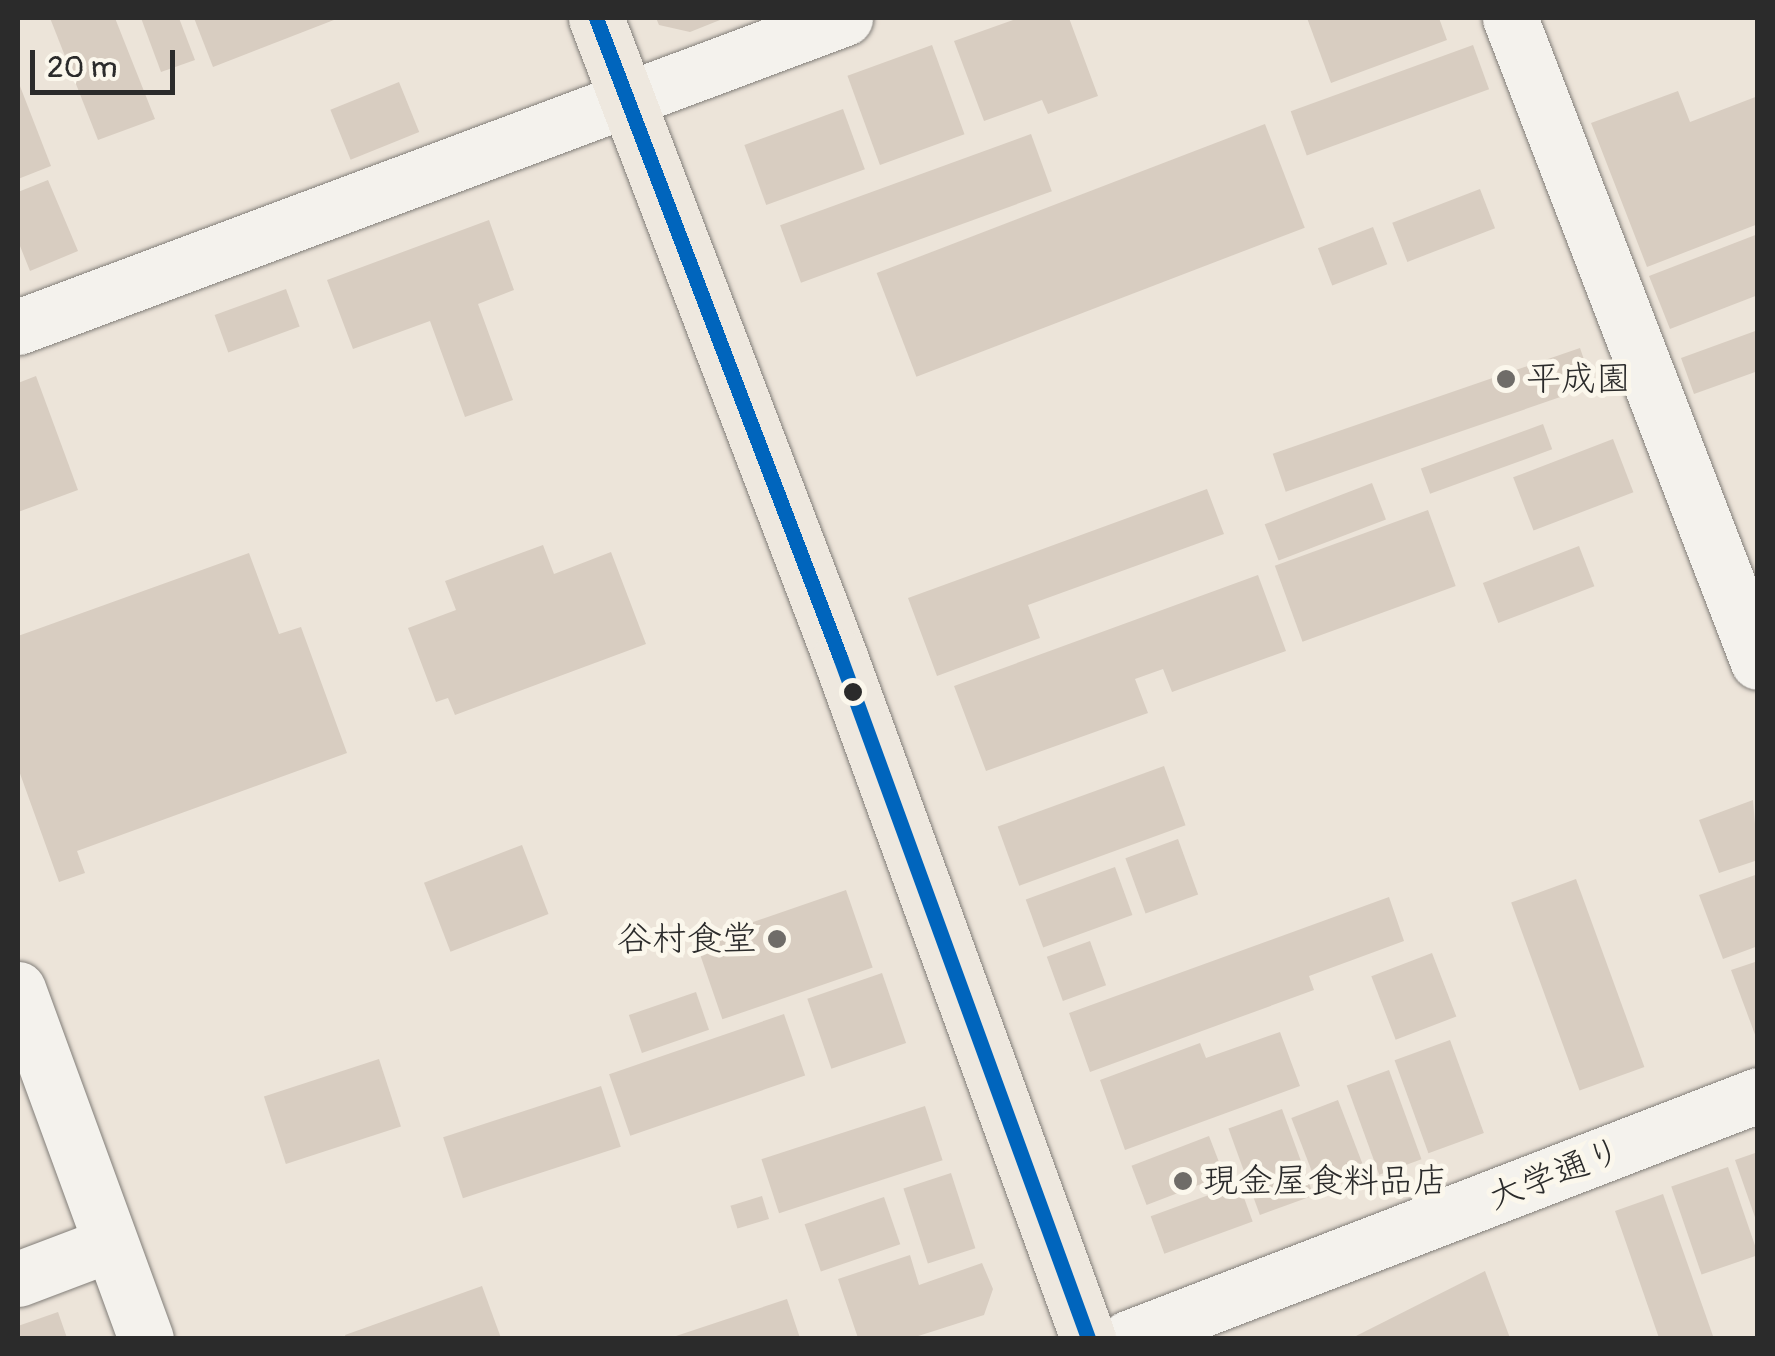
<!DOCTYPE html>
<html>
<head>
<meta charset="utf-8">
<style>
	body { margin:0 }
	#map { position:relative; width:1775px; height:1356px; overflow:hidden; background:#ece4d9; font-family:Pangolin,"Klee One",sans-serif }
	div>[style] { position:absolute }
	[style*='--x'] { left:calc(var(--x)*1px); top:calc(var(--y)*1px); width:calc(var(--w)*1px); rotate:calc(var(--a)*1deg) }
	.building>* { inset:0; background:#d8cdc1; transform-origin:0 0 }
	.roads { filter:drop-shadow(0 0 2px #827e79) drop-shadow(0 0 2px #827e79) }
	.minor>* { height:55px; margin:-27.5px; padding:0 27.5px; transform-origin:27.5px; border-radius:27.5px; background:#f4f2ed }
	.highway>* { height:55px; margin:-27.5px; padding:0 27.5px; transform-origin:27.5px; border-radius:27.5px; background:#eee8df }
	.bus-1>* { height:15px; margin:-7.5px; padding:0 7.5px; transform-origin:7.5px; border-radius:7.5px; background:#0065bd }
	.dots>* { width:28px; height:28px; translate:-50% -50%; box-sizing:border-box; border:5px solid #fbf7ec; border-radius:50% }
	span { translate:-50% -50%; white-space:nowrap; text-align:center; line-height:1.15; -webkit-text-stroke:10px #fbf7ec; paint-order:stroke }
	.poi-label { font-size:35px; color:#2b2b2b }
	.left { translate:0 -50%; text-align:left }
	.right { translate:-100% -50%; text-align:right }
	.street-label { font-size:35px; color:#2b2b2b }
	.frame { position:absolute; inset:0; border:20px solid #2b2b2b; pointer-events:none }
	.scale { position:absolute; left:30px; top:50px; width:145px; height:45px; box-sizing:border-box; border:5px solid #2b2b2b; border-top:0; padding-left:12px; font-size:30px; line-height:35px; white-space:nowrap; color:#2b2b2b; -webkit-text-stroke:8px #fbf7ec; paint-order:stroke }
</style>
</head>
<body>
<div id="map">
	<div class="building">
		<i style="clip-path:polygon(50px 18px,115px 18px,155px 119px,98px 140px)"></i>
		<i style="clip-path:polygon(141px 18px,179px 18px,195px 60px,161px 72px)"></i>
		<i style="clip-path:polygon(194px 18px,339px 18px,213px 67px)"></i>
		<i style="clip-path:polygon(656px 18px,725px 18px,690px 32px,659px 25px)"></i>
		<i style="clip-path:polygon(1019px 18px,1069px 18px,1098px 96px,1048px 114px,1042px 100px,984px 121px,954px 41px)"></i>
		<i style="clip-path:polygon(1307px 18px,1439px 18px,1447px 40px,1331px 83px)"></i>
		<i style="left:932px;top:45px;width:95px;height:90px;rotate:70deg"></i>
		<i style="left:1473px;top:45px;width:47px;height:194px;rotate:70deg"></i>
		<i style="clip-path:polygon(18px 81px,51px 166px,18px 179px)"></i>
		<i style="left:399px;top:82px;width:54px;height:74px;rotate:68deg"></i>
		<i style="clip-path:polygon(1678px 91px,1690px 122px,1758px 96px,1758px 224px,1647px 267px,1591px 123px)"></i>
		<i style="left:843px;top:109px;width:64px;height:105px;rotate:70deg"></i>
		<i style="left:1265px;top:124px;width:111px;height:416px;rotate:69deg"></i>
		<i style="left:1031px;top:134px;width:61px;height:267px;rotate:70deg"></i>
		<i style="clip-path:polygon(48px 180px,78px 251px,30px 271px,18px 241px,18px 192px)"></i>
		<i style="left:1480px;top:189px;width:42px;height:94px;rotate:69deg"></i>
		<i style="clip-path:polygon(489px 220px,514px 290px,478px 304px,513px 400px,465px 417px,430px 321px,353px 349px,327px 280px)"></i>
		<i style="left:1373px;top:227px;width:40px;height:59px;rotate:69deg"></i>
		<i style="clip-path:polygon(1758px 234px,1758px 295px,1670px 329px,1649px 276px)"></i>
		<i style="left:286px;top:289px;width:40px;height:76px;rotate:70deg"></i>
		<i style="clip-path:polygon(1758px 330px,1758px 371px,1694px 394px,1681px 358px)"></i>
		<i style="left:1580px;top:348px;width:40px;height:325px;rotate:71deg"></i>
		<i style="clip-path:polygon(36px 376px,78px 490px,18px 512px,18px 383px)"></i>
		<i style="left:1543px;top:424px;width:27px;height:130px;rotate:70deg"></i>
		<i style="left:1613px;top:439px;width:57px;height:107px;rotate:69deg"></i>
		<i style="left:1372px;top:483px;width:39px;height:115px;rotate:69deg"></i>
		<i style="clip-path:polygon(1207px 489px,1224px 534px,1028px 605px,1040px 638px,937px 676px,908px 598px)"></i>
		<i style="left:1428px;top:510px;width:81px;height:163px;rotate:70deg"></i>
		<i style="clip-path:polygon(543px 545px,554px 574px,611px 552px,646px 644px,455px 715px,448px 698px,436px 702px,408px 628px,456px 610px,445px 581px)"></i>
		<i style="left:1579px;top:546px;width:43px;height:103px;rotate:69deg"></i>
		<i style="clip-path:polygon(249px 553px,279px 634px,301px 627px,347px 753px,77px 851px,85px 873px,59px 882px,18px 768px,18px 636px)"></i>
		<i style="clip-path:polygon(1258px 575px,1286px 651px,1172px 692px,1163px 669px,1135px 679px,1148px 713px,986px 771px,954px 686px)"></i>
		<i style="left:1164px;top:766px;width:63px;height:177px;rotate:70deg"></i>
		<i style="clip-path:polygon(1753px 800px,1758px 860px,1719px 873px,1699px 820px)"></i>
		<i style="left:1178px;top:839px;width:59px;height:56px;rotate:70deg"></i>
		<i style="left:522px;top:845px;width:74px;height:105px;rotate:69deg"></i>
		<i style="left:1115px;top:867px;width:51px;height:95px;rotate:70deg"></i>
		<i style="clip-path:polygon(1758px 874px,1758px 946px,1723px 959px,1699px 895px)"></i>
		<i style="left:1576px;top:879px;width:200px;height:69px;rotate:70deg"></i>
		<i style="left:846px;top:890px;width:82px;height:159px;rotate:71deg"></i>
		<i style="clip-path:polygon(1389px 897px,1404px 941px,1309px 976px,1314px 990px,1090px 1072px,1069px 1013px)"></i>
		<i style="left:1090px;top:941px;width:47px;height:46px;rotate:70deg"></i>
		<i style="left:1432px;top:953px;width:68px;height:65px;rotate:69deg"></i>
		<i style="clip-path:polygon(1758px 961px,1758px 1040px,1757px 1040px,1731px 970px)"></i>
		<i style="left:882px;top:973px;width:74px;height:79px;rotate:71deg"></i>
		<i style="left:696px;top:992px;width:40px;height:71px;rotate:71deg"></i>
		<i style="left:784px;top:1014px;width:65px;height:185px;rotate:71deg"></i>
		<i style="clip-path:polygon(1280px 1032px,1300px 1086px,1125px 1150px,1100px 1080px,1200px 1043px,1206px 1058px)"></i>
		<i style="left:1450px;top:1040px;width:99px;height:59px;rotate:70deg"></i>
		<i style="left:379px;top:1059px;width:71px;height:121px;rotate:72deg"></i>
		<i style="left:1389px;top:1070px;width:95px;height:45px;rotate:70deg"></i>
		<i style="left:601px;top:1086px;width:64px;height:166px;rotate:72deg"></i>
		<i style="left:1338px;top:1100px;width:79px;height:50px;rotate:69deg"></i>
		<i style="left:925px;top:1106px;width:57px;height:172px;rotate:72deg"></i>
		<i style="left:1282px;top:1109px;width:92px;height:57px;rotate:70deg"></i>
		<i style="left:1209px;top:1136px;width:42px;height:83px;rotate:69deg"></i>
		<i style="clip-path:polygon(1758px 1152px,1758px 1223px,1757px 1223px,1735px 1160px)"></i>
		<i style="left:1728px;top:1167px;width:93px;height:60px;rotate:71deg"></i>
		<i style="left:951px;top:1173px;width:79px;height:50px;rotate:72deg"></i>
		<i style="left:1239px;top:1184px;width:40px;height:94px;rotate:70deg"></i>
		<i style="clip-path:polygon(1663px 1194px,1713px 1336px,1705px 1338px,1659px 1338px,1615px 1211px)"></i>
		<i style="left:762px;top:1196px;width:24px;height:33px;rotate:73deg"></i>
		<i style="left:884px;top:1197px;width:50px;height:84px;rotate:71deg"></i>
		<i style="clip-path:polygon(910px 1255px,919px 1285px,982px 1263px,993px 1289px,984px 1315px,912px 1338px,858px 1338px,838px 1279px)"></i>
		<i style="clip-path:polygon(1485px 1271px,1510px 1338px,1352px 1338px)"></i>
		<i style="clip-path:polygon(482px 1286px,501px 1338px,346px 1338px,345px 1335px)"></i>
		<i style="clip-path:polygon(787px 1299px,800px 1338px,670px 1338px)"></i>
		<i style="clip-path:polygon(58px 1312px,67px 1338px,18px 1338px,18px 1326px)"></i>
	</div>
	<div class="roads">
		<div class="minor">
			<i style="--x:1510;--y:18;--w:690;--a:68.94"></i>
			<i style="--x:18;--y:327;--w:883;--a:-20.49"></i>
			<i style="--x:18;--y:989;--w:372;--a:69.9"></i>
			<i style="--x:18;--y:1279;--w:96;--a:-20.7"></i>
			<i style="--x:1128;--y:1338;--w:675;--a:-21.09"></i>
		</div>
		<div class="highway">
			<i style="--x:596;--y:18;--w:684;--a:69.1"></i>
			<i style="--x:840;--y:657;--w:725;--a:69.99"></i>
		</div>
	</div>
	<div class="bus-1">
		<i style="--x:596;--y:18;--w:684;--a:69.1"></i>
		<i style="--x:840;--y:657;--w:725;--a:69.99"></i>
	</div>
	<div class="dots">
		<i style="left:1506px;top:379px;background:#6f6c68"></i>
		<i style="left:853px;top:692px;background:#2b2b2b"></i>
		<i style="left:777px;top:939px;background:#6f6c68"></i>
		<i style="left:1183px;top:1181px;background:#6f6c68"></i>
	</div>
	<div class="poi-label">
		<span class="left" style="left:1526px;top:379px">平成園</span>
		<span class="right" style="left:757px;top:939px">谷村食堂</span>
		<span class="left" style="left:1203px;top:1181px">現金屋食料品店</span>
	</div>
	<div class="street-label">
		<span style="left:1555px;top:1174px;rotate:-21deg">大学通り</span>
	</div>
	<div class="frame"></div>
	<div class="scale">20 m</div>
</div>
</body>
</html>
